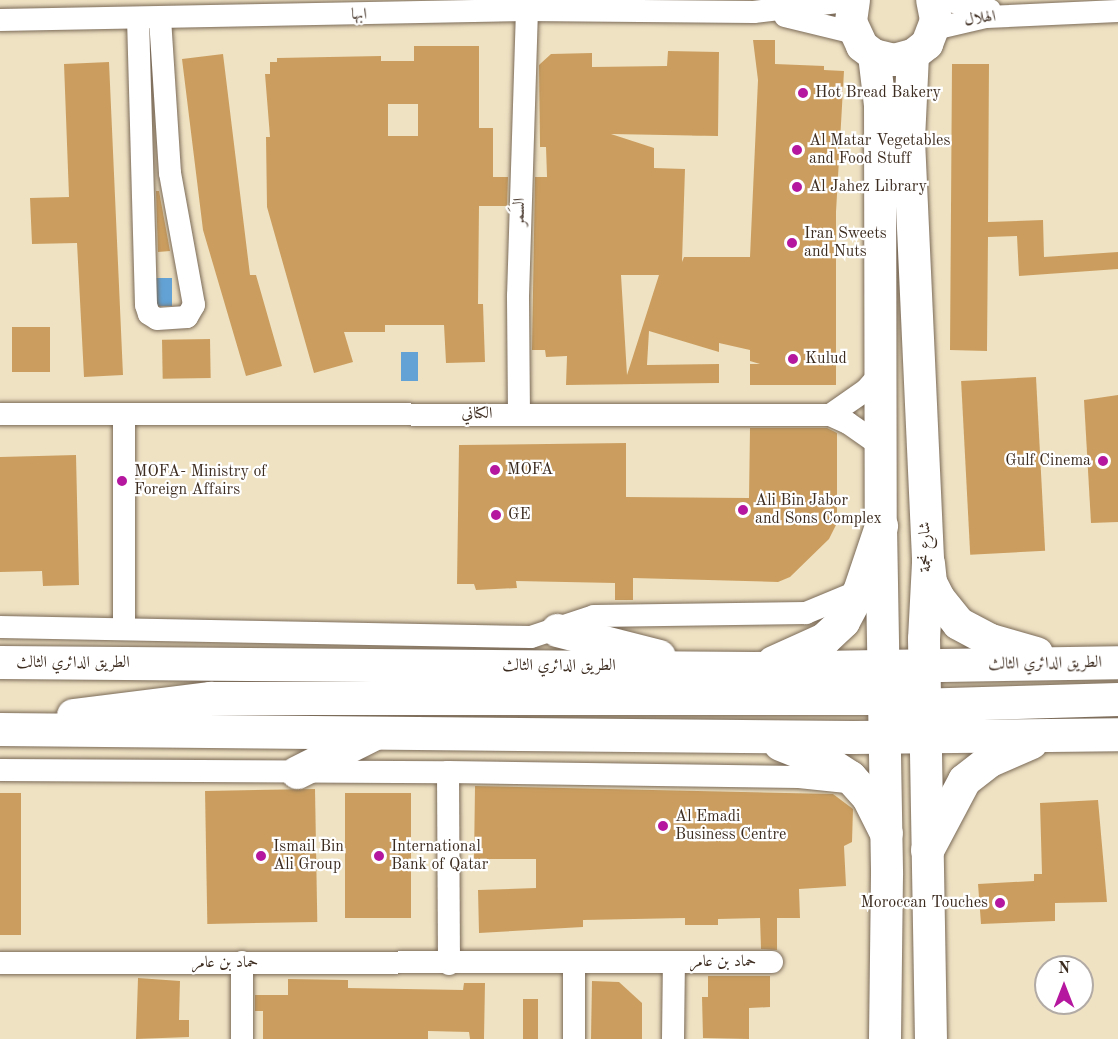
<!DOCTYPE html>
<html>
<head>
<meta charset="utf-8">
<style>
	body { margin:0 }
	#map { position:relative; width:1118px; height:1039px; overflow:hidden; background:#efe2c3; font-family:"Old Standard TT",Amiri,serif }
	div>[style] { position:absolute }
	[style*='--x'] { left:calc(var(--x)*1px); top:calc(var(--y)*1px); width:calc(var(--w)*1px); rotate:calc(var(--a)*1deg) }
	.water>* { inset:0; background:#62a2d5; transform-origin:0 0 }
	.building>* { inset:0; background:#cb9e5f; transform-origin:0 0 }
	.roads { filter:drop-shadow(0 0 2px #7a6a58) drop-shadow(0 0 2px #7a6a58) }
	.street>* { height:22px; margin:-11px; padding:0 11px; transform-origin:11px; border-radius:11px; background:#fff }
	.secondary>* { height:32px; margin:-16px; padding:0 16px; transform-origin:16px; border-radius:16px; background:#fff }
	.highway>* { height:33px; margin:-16.5px; padding:0 16.5px; transform-origin:16.5px; border-radius:16.5px; background:#fff }
	.dots>* { width:16px; height:16px; translate:-50% -50%; box-sizing:border-box; border:3px solid #fff; border-radius:50% }
	span { translate:-50% -50%; white-space:nowrap; text-align:center; line-height:1.15; -webkit-text-stroke:4.5px #fff; paint-order:stroke }
	.street-label { font-size:16px; color:#3b2a1e }
	.poi-label { font-size:16px; color:#3b2a1e }
	.left { translate:0 -50%; text-align:left }
	.right { translate:-100% -50%; text-align:right }
	.north { position:absolute; left:1034px; top:955px; width:60px; height:60px; box-sizing:border-box; background:#fff; border:2px solid #b1aaa5; border-radius:50%; rotate:0deg; font-size:16px; font-weight:700; line-height:24px; text-align:center; color:#3b2a1e }
	.north::after { content:''; display:block; margin:auto; width:21px; height:27px; background:#b5179e; clip-path:polygon(50% 0,100% 100%,50% 72%,0 100%) }
</style>
</head>
<body>
<div id="map">
	<div class="water">
		<i style="left:155px;top:278px;width:17px;height:28px"></i>
		<i style="left:401px;top:352px;width:17px;height:29px"></i>
	</div>
	<div class="building">
		<i style="clip-path:polygon(evenodd,753px 40px,775px 40px,775px 64px,824px 66px,824px 70px,844px 71px,836px 212px,836px 385px,750px 385px,750px 364px,760px 364px,750px 361px,750px 350px,719px 343px,719px 352px,649px 331px,647px 365px,719px 364px,719px 383px,566px 385px,567px 356px,546px 357px,545px 350px,532px 350px,535px 177px,547px 177px,546px 147px,540px 147px,539px 65px,551px 54px,592px 53px,592px 67px,667px 66px,668px 51px,719px 52px,718px 136px,611px 134px,654px 148px,654px 168px,685px 169px,682px 262px,684px 257px,750px 257px,758px 80px,753px 40px,621px 275px,659px 275px,627px 375px,621px 275px)"></i>
		<i style="clip-path:polygon(evenodd,414px 46px,479px 46px,479px 128px,493px 128px,493px 177px,508px 177px,507px 206px,479px 206px,478px 304px,483px 304px,485px 362px,446px 363px,444px 325px,385px 325px,385px 332px,344px 332px,353px 362px,314px 373px,267px 207px,266px 137px,270px 137px,265px 74px,270px 74px,270px 62px,277px 62px,277px 58px,381px 56px,381px 61px,414px 61px,414px 46px,388px 104px,418px 104px,418px 136px,388px 136px,388px 104px)"></i>
		<i style="clip-path:polygon(223px 54px,250px 275px,256px 275px,282px 366px,246px 376px,203px 230px,182px 59px)"></i>
		<i style="clip-path:polygon(109px 62px,123px 375px,84px 377px,77px 243px,32px 244px,30px 198px,69px 197px,64px 64px)"></i>
		<i style="clip-path:polygon(952px 64px,989px 64px,988px 222px,1043px 220px,1044px 257px,1118px 252px,1118px 269px,1019px 276px,1017px 236px,988px 237px,987px 351px,950px 350px)"></i>
		<i style="clip-path:polygon(156px 191px,159px 191px,170px 251px,158px 252px)"></i>
		<i style="left:12px;top:327px;width:38px;height:45px"></i>
		<i style="left:210px;top:339px;width:39px;height:48px;rotate:89deg"></i>
		<i style="left:1036px;top:377px;width:174px;height:75px;rotate:87deg"></i>
		<i style="clip-path:polygon(1118px 395px,1118px 522px,1091px 523px,1084px 400px)"></i>
		<i style="clip-path:polygon(750px 428px,827px 428px,837px 433px,837px 523px,829px 539px,790px 577px,778px 582px,633px 578px,633px 600px,615px 600px,615px 583px,516px 581px,517px 588px,476px 590px,474px 584px,457px 584px,459px 445px,626px 443px,626px 497px,749px 498px)"></i>
		<i style="clip-path:polygon(76px 455px,79px 585px,43px 586px,42px 571px,0 572px,0 457px)"></i>
		<i style="clip-path:polygon(475px 786px,833px 794px,853px 809px,852px 842px,844px 846px,846px 886px,799px 889px,800px 918px,777px 918px,777px 950px,761px 949px,760px 918px,718px 919px,718px 925px,685px 925px,685px 918px,583px 920px,583px 927px,479px 933px,478px 890px,536px 888px,536px 859px,474px 859px)"></i>
		<i style="left:315px;top:789px;width:133px;height:110px;rotate:89deg"></i>
		<i style="left:0;top:793px;width:21px;height:142px"></i>
		<i style="left:411px;top:793px;width:125px;height:66px;rotate:90deg"></i>
		<i style="clip-path:polygon(1098px 800px,1107px 902px,1055px 903px,1055px 921px,981px 924px,978px 884px,1034px 881px,1034px 874px,1042px 874px,1040px 803px)"></i>
		<i style="clip-path:polygon(708px 976px,770px 976px,770px 1007px,749px 1008px,749px 1039px,703px 1038px,702px 997px,708px 997px)"></i>
		<i style="clip-path:polygon(138px 978px,180px 981px,179px 1020px,189px 1020px,189px 1037px,136px 1039px)"></i>
		<i style="clip-path:polygon(288px 979px,348px 980px,348px 988px,463px 990px,464px 983px,485px 983px,484px 1039px,470px 1039px,469px 1032px,428px 1031px,428px 1039px,263px 1039px,263px 1011px,255px 1011px,255px 995px,288px 995px)"></i>
		<i style="clip-path:polygon(592px 981px,619px 982px,642px 1003px,642px 1039px,591px 1039px)"></i>
		<i style="left:523px;top:999px;width:15px;height:40px"></i>
	</div>
	<div class="roads">
		<div class="street">
			<i style="--x:945;--y:0;--w:46;--a:12.5"></i>
			<i style="--x:785;--y:16;--w:71;--a:13.8"></i>
			<i style="--x:138;--y:18;--w:287;--a:88.4"></i>
			<i style="--x:146;--y:305;--w:9;--a:72"></i>
			<i style="--x:149;--y:314;--w:9;--a:32"></i>
			<i style="--x:157;--y:319;--w:30;--a:-4"></i>
			<i style="--x:187;--y:317;--w:14;--a:-60"></i>
			<i style="--x:194;--y:305;--w:134;--a:-100.3"></i>
			<i style="--x:170;--y:173;--w:155;--a:-93.7"></i>
			<i style="--x:0;--y:20;--w:527;--a:-1.09"></i>
			<i style="--x:527;--y:10;--w:227;--a:0.5"></i>
			<i style="--x:754;--y:12;--w:101;--a:-6.8"></i>
			<i style="--x:934;--y:29;--w:53;--a:-13"></i>
			<i style="--x:986;--y:17;--w:132;--a:-2.6"></i>
			<i style="--x:0;--y:414;--w:830;--a:0.07"></i>
			<i style="--x:830;--y:415;--w:20;--a:24"></i>
			<i style="--x:848;--y:423;--w:40;--a:34.9"></i>
			<i style="--x:519;--y:414;--w:118;--a:-90.5"></i>
			<i style="--x:518;--y:296;--w:286;--a:-88.2"></i>
			<i style="--x:830;--y:415;--w:44;--a:-34.8"></i>
			<i style="--x:866;--y:390;--w:21;--a:-49"></i>
			<i style="--x:0;--y:627;--w:531;--a:1.08"></i>
			<i style="--x:531;--y:637;--w:66;--a:-18.4"></i>
			<i style="--x:594;--y:616;--w:212;--a:-0.8"></i>
			<i style="--x:806;--y:613;--w:57;--a:-22.5"></i>
			<i style="--x:124;--y:628;--w:213;--a:-90"></i>
			<i style="--x:0;--y:770;--w:448;--a:0.3"></i>
			<i style="--x:448;--y:772;--w:351;--a:0.8"></i>
			<i style="--x:799;--y:777;--w:48;--a:5.9"></i>
			<i style="--x:448;--y:772;--w:192;--a:89.7"></i>
			<i style="--x:242;--y:962;--w:77;--a:90"></i>
			<i style="--x:0;--y:963;--w:772;--a:-0.07"></i>
			<i style="--x:574;--y:1039;--w:77;--a:-90"></i>
			<i style="--x:673;--y:1039;--w:77;--a:-89.3"></i>
		</div>
		<div class="secondary">
			<i style="--x:854;--y:0;--w:22;--a:98"></i>
			<i style="--x:851;--y:22;--w:26;--a:65"></i>
			<i style="--x:862;--y:46;--w:15;--a:37"></i>
			<i style="--x:874;--y:55;--w:21;--a:14"></i>
			<i style="--x:894;--y:60;--w:20;--a:-15"></i>
			<i style="--x:913;--y:55;--w:18;--a:-38"></i>
			<i style="--x:927;--y:44;--w:26;--a:-69"></i>
			<i style="--x:936;--y:20;--w:20;--a:-101"></i>
			<i style="--x:874;--y:55;--w:50;--a:83.2"></i>
			<i style="--x:880;--y:105;--w:421;--a:89.9"></i>
			<i style="--x:881;--y:526;--w:349;--a:89"></i>
			<i style="--x:887;--y:875;--w:164;--a:90.7"></i>
			<i style="--x:913;--y:55;--w:85;--a:92.7"></i>
			<i style="--x:909;--y:140;--w:423;--a:87.4"></i>
			<i style="--x:928;--y:563;--w:76;--a:93"></i>
			<i style="--x:924;--y:639;--w:400;--a:89"></i>
		</div>
		<div class="highway">
			<i style="--x:928;--y:563;--w:19;--a:84"></i>
			<i style="--x:930;--y:582;--w:18;--a:63"></i>
			<i style="--x:938;--y:598;--w:32;--a:51"></i>
			<i style="--x:958;--y:623;--w:36;--a:28"></i>
			<i style="--x:990;--y:640;--w:48;--a:15.8"></i>
			<i style="--x:557;--y:630;--w:105;--a:14.3"></i>
			<i style="--x:0;--y:662;--w:754;--a:0.46"></i>
			<i style="--x:754;--y:668;--w:364;--a:-0.9"></i>
			<i style="--x:773;--y:662;--w:56;--a:-24.3"></i>
			<i style="--x:824;--y:639;--w:26;--a:-43"></i>
			<i style="--x:843;--y:621;--w:34;--a:-62"></i>
			<i style="--x:859;--y:591;--w:69;--a:-71.3"></i>
			<i style="--x:73;--y:715;--w:138;--a:-7.1"></i>
			<i style="--x:210;--y:698;--w:681;--a:0"></i>
			<i style="--x:891;--y:698;--w:24;--a:-19"></i>
			<i style="--x:914;--y:690;--w:26;--a:-65"></i>
			<i style="--x:890;--y:719;--w:11;--a:-45"></i>
			<i style="--x:898;--y:711;--w:18;--a:-19"></i>
			<i style="--x:915;--y:705;--w:203;--a:-1.7"></i>
			<i style="--x:0;--y:729;--w:853;--a:0.54"></i>
			<i style="--x:853;--y:737;--w:265;--a:-0.6"></i>
			<i style="--x:780;--y:744;--w:54;--a:21.8"></i>
			<i style="--x:830;--y:764;--w:24;--a:33"></i>
			<i style="--x:850;--y:777;--w:27;--a:48"></i>
			<i style="--x:868;--y:797;--w:40;--a:63.4"></i>
			<i style="--x:297;--y:772;--w:83;--a:-26.6"></i>
			<i style="--x:927;--y:850;--w:79;--a:-62.1"></i>
			<i style="--x:964;--y:780;--w:31;--a:-38"></i>
			<i style="--x:988;--y:761;--w:47;--a:-23.8"></i>
		</div>
	</div>
	<div class="dots">
		<i style="left:803px;top:93px;background:#b5179e"></i>
		<i style="left:797px;top:150px;background:#b5179e"></i>
		<i style="left:797px;top:187px;background:#b5179e"></i>
		<i style="left:792px;top:243px;background:#b5179e"></i>
		<i style="left:793px;top:359px;background:#b5179e"></i>
		<i style="left:1103px;top:461px;background:#b5179e"></i>
		<i style="left:495px;top:470px;background:#b5179e"></i>
		<i style="left:122px;top:481px;background:#b5179e"></i>
		<i style="left:743px;top:510px;background:#b5179e"></i>
		<i style="left:496px;top:515px;background:#b5179e"></i>
		<i style="left:663px;top:826px;background:#b5179e"></i>
		<i style="left:261px;top:856px;background:#b5179e"></i>
		<i style="left:379px;top:856px;background:#b5179e"></i>
		<i style="left:1000px;top:903px;background:#b5179e"></i>
	</div>
	<div class="street-label">
		<span style="left:359px;top:15px;rotate:-1deg">ابها</span>
		<span style="left:980px;top:19px;rotate:-8deg">الهلال</span>
		<span style="left:520px;top:212px;rotate:-89deg">السَمر</span>
		<span style="left:477px;top:414px">الكناني</span>
		<span style="left:926px;top:547px;rotate:-91deg">شارع نجمة</span>
		<span style="left:73px;top:663px">الطريق الدائري الثالث</span>
		<span style="left:1045px;top:664px;rotate:-1deg">الطريق الدائري الثالث</span>
		<span style="left:559px;top:666px">الطريق الدائري الثالث</span>
		<span style="left:723px;top:962px">حماد بن عامر</span>
		<span style="left:225px;top:963px">حماد بن عامر</span>
	</div>
	<div class="poi-label">
		<span class="left" style="left:815px;top:93px">Hot Bread Bakery</span>
		<span class="left" style="left:809px;top:150px">Al Matar Vegetables<br>and Food Stuff</span>
		<span class="left" style="left:809px;top:187px">Al Jahez Library</span>
		<span class="left" style="left:804px;top:243px">Iran Sweets<br>and Nuts</span>
		<span class="left" style="left:805px;top:359px">Kulud</span>
		<span class="right" style="left:1091px;top:461px">Gulf Cinema</span>
		<span class="left" style="left:507px;top:470px">MOFA</span>
		<span class="left" style="left:134px;top:481px">MOFA- Ministry of<br>Foreign Affairs</span>
		<span class="left" style="left:755px;top:510px">Ali Bin Jabor<br>and Sons Complex</span>
		<span class="left" style="left:508px;top:515px">GE</span>
		<span class="left" style="left:675px;top:826px">Al Emadi<br>Business Centre</span>
		<span class="left" style="left:273px;top:856px">Ismail Bin<br>Ali Group</span>
		<span class="left" style="left:391px;top:856px">International<br>Bank of Qatar</span>
		<span class="right" style="left:988px;top:903px">Moroccan Touches</span>
	</div>
	<div class="north">N</div>
</div>
</body>
</html>
